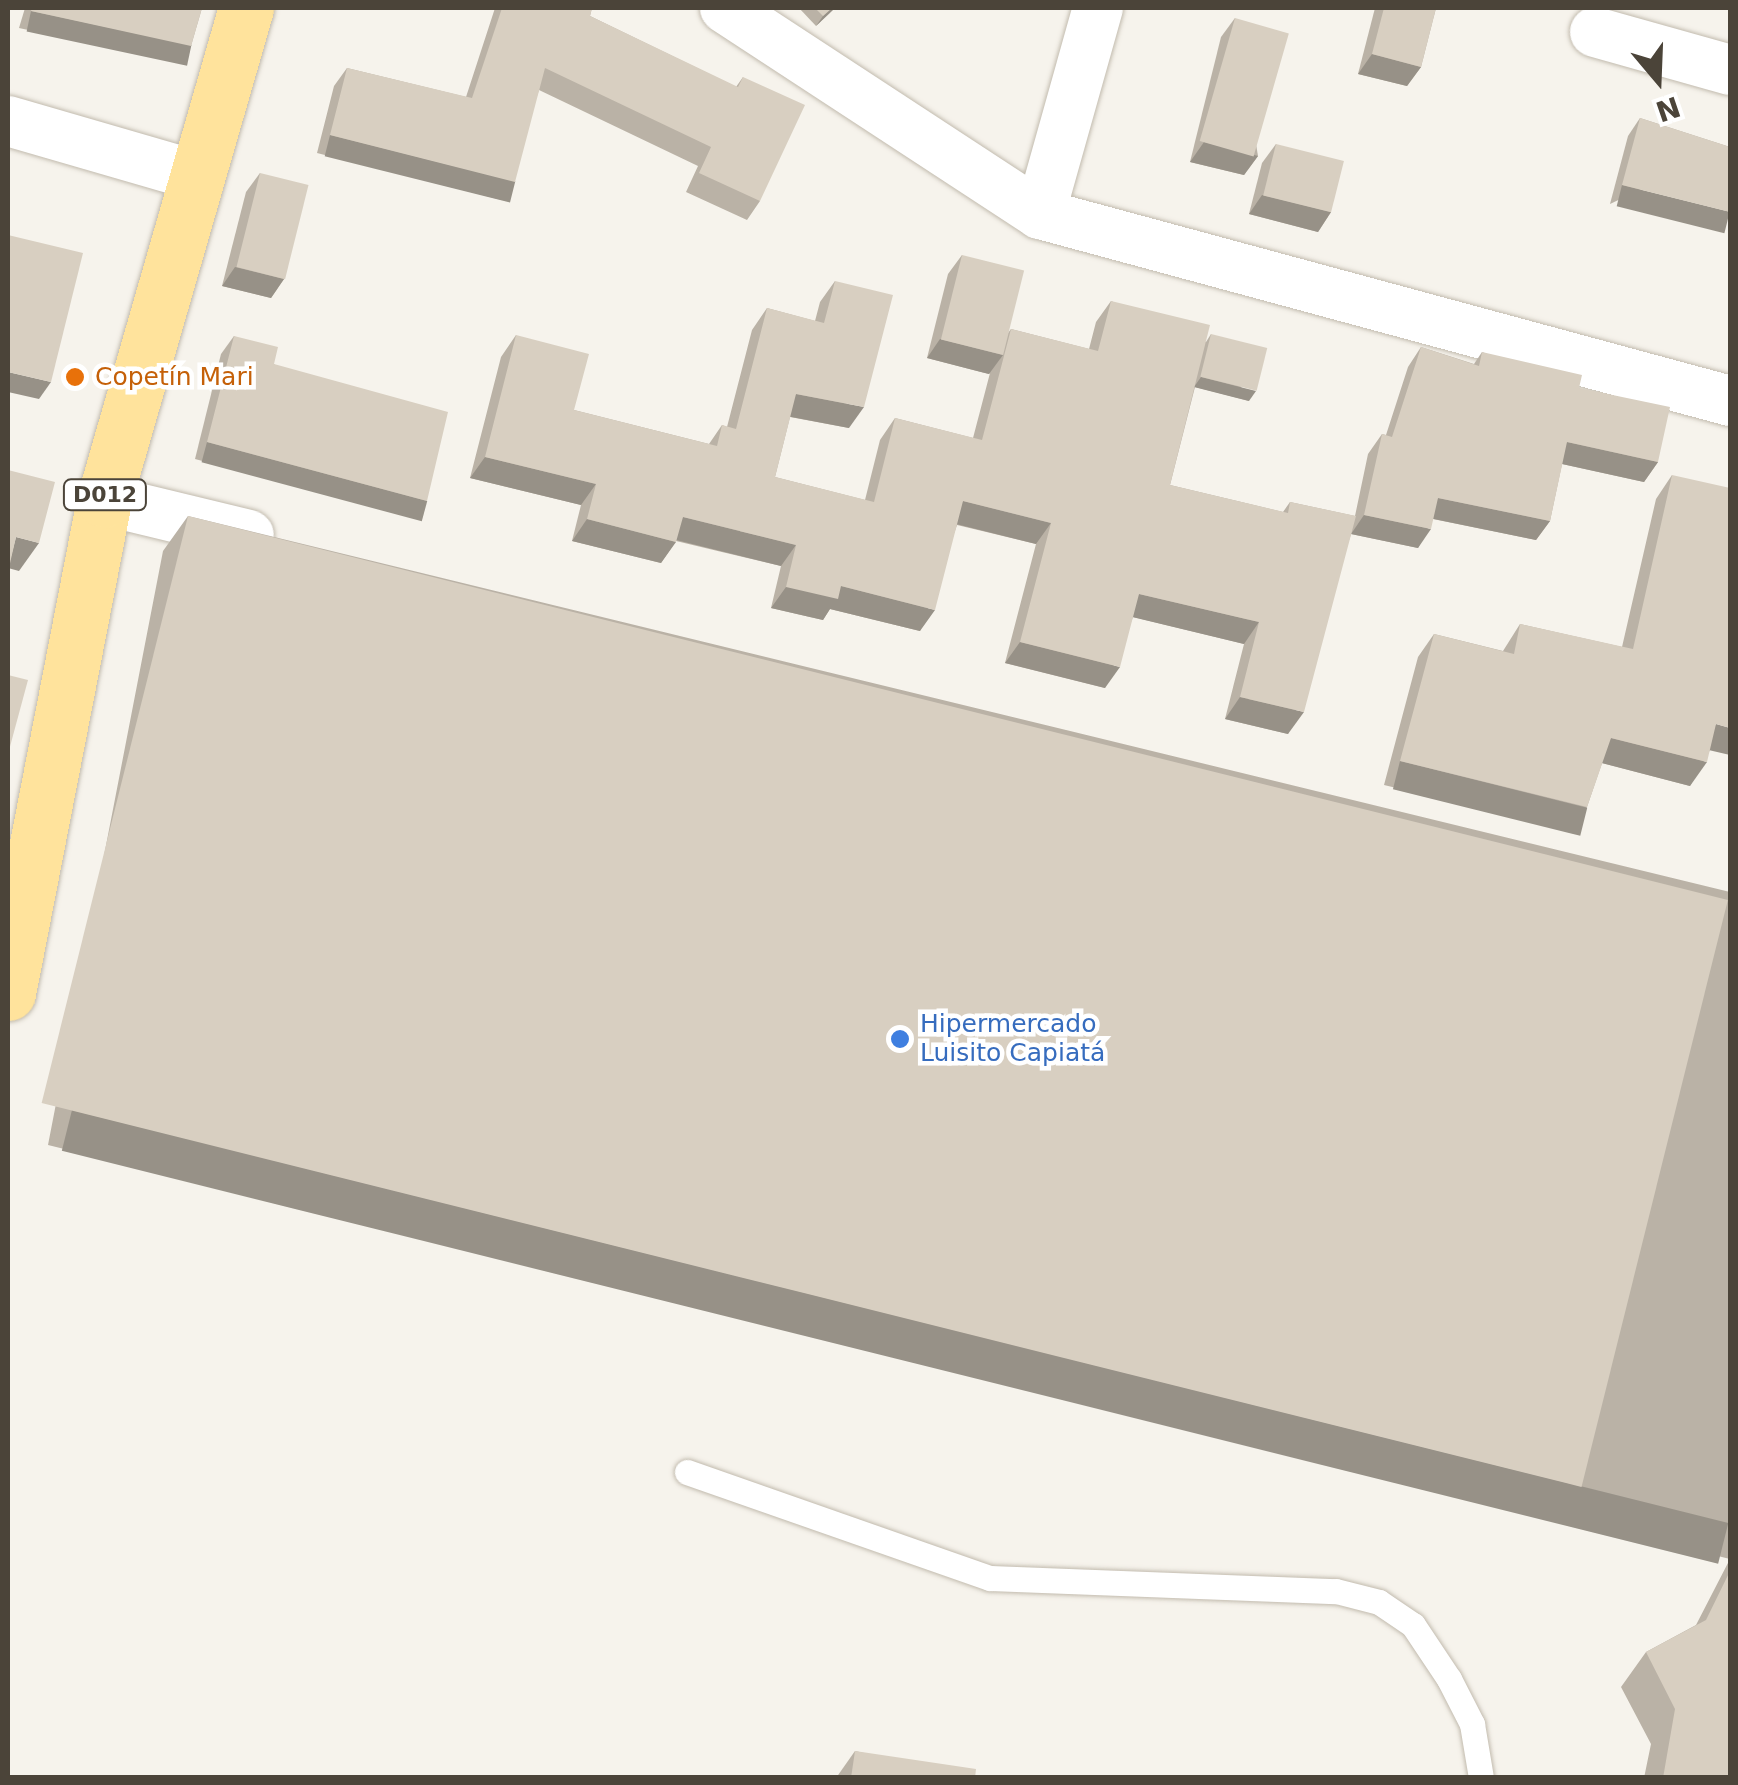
<!DOCTYPE html>
<html>
<head>
<meta charset="utf-8">
<style>
	body { margin:0 }
	#map { position:relative; width:1738px; height:1785px; overflow:hidden; background:#f6f3ec; font-family:"DejaVu Sans",sans-serif }
	div>[style] { position:absolute }
	[style*='--x'] { left:calc(var(--x)*1px); top:calc(var(--y)*1px); width:calc(var(--w)*1px); rotate:calc(var(--a)*1deg) }
	.roads { filter:drop-shadow(0 0 2px #c2bbae) drop-shadow(0 0 2px #c2bbae) }
	.lane>* { height:25px; margin:-12.5px; padding:0 12.5px; transform-origin:12.5px; border-radius:12.5px; background:#fff }
	.street>* { height:50px; margin:-25px; padding:0 25px; transform-origin:25px; border-radius:25px; background:#fff }
	.primary>* { height:55px; margin:-27.5px; padding:0 27.5px; transform-origin:27.5px; border-radius:27.5px; background:#ffe39c }
	.wall>* { inset:0; background:#bab2a6 }
	.shaded-wall>* { inset:0; background:#979187; transform-origin:0 0 }
	.building>* { inset:0; background:#d8cfc1; transform-origin:0 0 }
	.dots>* { width:28px; height:28px; translate:-50% -50%; box-sizing:border-box; border:5px solid #fff; border-radius:50% }
	span { translate:-50% -50%; white-space:nowrap; text-align:center; line-height:1.15; -webkit-text-stroke:9px #fff; paint-order:stroke }
	.shield-label span { padding:2px 8px; background:#fff; border:2px solid; border-radius:8px; -webkit-text-stroke-width:0 }
	.shield-label { font-size:22px; color:#4b4439; font-weight:700 }
	.food-label { font-size:25px; color:#c56008 }
	.left { translate:0 -50%; text-align:left }
	.shop-label { font-size:25px; color:#366cbe }
	.frame { position:absolute; inset:0; border:10px solid #4b4439; pointer-events:none }
	.north { position:absolute; left:1608px; top:30px; width:100px; height:100px; -webkit-text-stroke:8px #fff; paint-order:stroke; rotate:161deg; font-size:28px; font-weight:700; line-height:40px; text-align:center; color:#4b4439 }
	.north::after { content:''; display:block; margin:auto; width:35px; height:45px; background:#4b4439; clip-path:polygon(50% 0,100% 100%,50% 72%,0 100%) }
</style>
</head>
<body>
<div id="map">
	<div class="roads">
		<div class="lane">
			<i style="--x:687;--y:1472;--w:321;--a:19.3"></i>
			<i style="--x:990;--y:1578;--w:346;--a:2.2"></i>
			<i style="--x:1336;--y:1591;--w:44;--a:14.3"></i>
			<i style="--x:1379;--y:1602;--w:41;--a:34.1"></i>
			<i style="--x:1413;--y:1625;--w:65;--a:56.3"></i>
			<i style="--x:1449;--y:1679;--w:51;--a:62.9"></i>
			<i style="--x:1472;--y:1724;--w:55;--a:80.5"></i>
		</div>
		<div class="street">
			<i style="--x:725;--y:8;--w:376;--a:33.2"></i>
			<i style="--x:1040;--y:214;--w:715;--a:15.16"></i>
			<i style="--x:1595;--y:32;--w:140;--a:15.7"></i>
			<i style="--x:8;--y:121;--w:194;--a:16.2"></i>
			<i style="--x:1040;--y:214;--w:214;--a:-74.3"></i>
			<i style="--x:104;--y:500;--w:149;--a:13.6"></i>
		</div>
		<div class="primary">
			<i style="--x:8;--y:993;--w:502;--a:-78.98"></i>
			<i style="--x:104;--y:500;--w:512;--a:-73.9"></i>
		</div>
	</div>
	<div class="wall">
		<i style="clip-path:polygon(25px 8px,202px 8px,191px 46px,179px 63px,19px 28px)"></i>
		<i style="clip-path:polygon(495px 8px,592px 8px,590px 16px,736px 87px,743px 77px,760px 201px,747px 220px,686px 192px,698px 166px,539px 90px,502px 200px,317px 153px,334px 86px,347px 68px,466px 97px)"></i>
		<i style="clip-path:polygon(799px 8px,835px 8px,816px 26px)"></i>
		<i style="clip-path:polygon(1375px 8px,1436px 8px,1421px 67px,1407px 86px,1358px 74px)"></i>
		<i style="clip-path:polygon(1235px 18px,1258px 156px,1244px 175px,1190px 162px,1221px 37px)"></i>
		<i style="clip-path:polygon(1640px 118px,1730px 147px,1610px 204px,1628px 136px)"></i>
		<i style="clip-path:polygon(1276px 144px,1331px 212px,1318px 232px,1249px 214px,1262px 163px)"></i>
		<i style="clip-path:polygon(260px 173px,284px 279px,271px 298px,222px 286px,246px 192px)"></i>
		<i style="clip-path:polygon(962px 255px,1008px 333px,1011px 329px,1089px 349px,1096px 322px,1111px 301px,1206px 342px,1211px 334px,1249px 401px,1195px 387px,1170px 485px,1283px 512px,1290px 502px,1355px 516px,1368px 454px,1382px 434px,1386px 435px,1408px 367px,1421px 347px,1474px 364px,1482px 352px,1579px 388px,1658px 462px,1644px 482px,1562px 464px,1550px 521px,1536px 540px,1433px 519px,1418px 548px,1351px 534px,1288px 734px,1225px 719px,1244px 644px,1133px 617px,1105px 688px,1005px 663px,1036px 544px,957px 525px,920px 631px,830px 609px,823px 620px,771px 608px,781px 566px,676px 541px,661px 563px,572px 541px,581px 505px,470px 478px,501px 357px,516px 335px,574px 410px,709px 444px,722px 425px,727px 427px,752px 330px,767px 308px,815px 321px,820px 302px,835px 281px,849px 428px,790px 417px,775px 477px,865px 500px,880px 440px,895px 418px,973px 438px,990px 373px,989px 374px,927px 358px,948px 274px)"></i>
		<i style="clip-path:polygon(234px 336px,274px 364px,427px 501px,414px 518px,195px 459px,221px 354px)"></i>
		<i style="clip-path:polygon(1672px 475px,1710px 750px,1690px 786px,1602px 763px,1587px 807px,1571px 830px,1384px 785px,1418px 657px,1434px 634px,1503px 651px,1520px 624px,1622px 647px,1656px 499px)"></i>
		<i style="clip-path:polygon(188px 516px,1730px 892px,1730px 1778px,1644px 1778px,1651px 1744px,1621px 1687px,1646px 1652px,1696px 1625px,1730px 1559px,48px 1145px,163px 551px)"></i>
		<i style="clip-path:polygon(855px 1751px,975px 1778px,836px 1778px)"></i>
	</div>
	<div class="shaded-wall">
		<i style="clip-path:polygon(832px 8px,835px 8px,816px 26px,823px 16px)"></i>
		<i style="left:31px;top:11px;width:164px;height:21px;rotate:12deg"></i>
		<i style="clip-path:polygon(1372px 54px,1421px 67px,1407px 86px,1358px 74px)"></i>
		<i style="left:330px;top:135px;width:191px;height:22px;rotate:14deg"></i>
		<i style="clip-path:polygon(1204px 142px,1258px 156px,1244px 175px,1190px 162px)"></i>
		<i style="left:1622px;top:185px;width:111px;height:22px;rotate:14deg"></i>
		<i style="clip-path:polygon(1262px 195px,1331px 212px,1318px 232px,1249px 214px)"></i>
		<i style="clip-path:polygon(235px 267px,284px 279px,271px 298px,222px 286px)"></i>
		<i style="clip-path:polygon(940px 339px,1003px 355px,989px 374px,927px 358px)"></i>
		<i style="clip-path:polygon(8px 372px,51px 382px,39px 399px,8px 392px)"></i>
		<i style="clip-path:polygon(1201px 377px,1256px 391px,1249px 401px,1194px 387px)"></i>
		<i style="clip-path:polygon(796px 394px,864px 407px,849px 428px,781px 415px)"></i>
		<i style="left:207px;top:442px;width:228px;height:21px;rotate:15deg"></i>
		<i style="clip-path:polygon(1567px 442px,1658px 462px,1644px 482px,1553px 462px)"></i>
		<i style="clip-path:polygon(485px 457px,596px 484px,581px 505px,470px 478px)"></i>
		<i style="clip-path:polygon(1438px 498px,1550px 521px,1536px 540px,1424px 517px)"></i>
		<i style="clip-path:polygon(963px 501px,1051px 523px,1036px 544px,948px 522px)"></i>
		<i style="clip-path:polygon(1364px 515px,1431px 529px,1418px 548px,1351px 534px)"></i>
		<i style="clip-path:polygon(683px 517px,796px 545px,781px 566px,668px 538px)"></i>
		<i style="clip-path:polygon(587px 519px,676px 542px,661px 563px,572px 541px)"></i>
		<i style="clip-path:polygon(16px 537px,39px 543px,19px 571px,8px 568px)"></i>
		<i style="clip-path:polygon(841px 586px,935px 610px,920px 631px,830px 609px,823px 620px,771px 608px,786px 587px)"></i>
		<i style="clip-path:polygon(1139px 594px,1259px 622px,1244px 644px,1124px 615px)"></i>
		<i style="clip-path:polygon(1020px 642px,1120px 667px,1105px 688px,1005px 663px)"></i>
		<i style="clip-path:polygon(1240px 697px,1304px 712px,1288px 734px,1225px 719px)"></i>
		<i style="clip-path:polygon(1716px 724px,1730px 728px,1730px 755px,1700px 748px)"></i>
		<i style="clip-path:polygon(1611px 738px,1707px 762px,1690px 786px,1594px 761px)"></i>
		<i style="left:1400px;top:761px;width:193px;height:29px;rotate:14deg"></i>
		<i style="left:72px;top:1110px;width:1707px;height:42px;rotate:14deg"></i>
	</div>
	<div class="building">
		<i style="clip-path:polygon(32px 8px,202px 8px,191px 46px,31px 11px)"></i>
		<i style="clip-path:polygon(502px 8px,592px 8px,590px 16px,738px 87px,743px 77px,805px 105px,760px 201px,699px 173px,711px 147px,545px 68px,515px 182px,330px 135px,347px 68px,472px 98px)"></i>
		<i style="clip-path:polygon(815px 8px,832px 8px,823px 16px)"></i>
		<i style="clip-path:polygon(1384px 8px,1436px 8px,1421px 67px,1372px 54px)"></i>
		<i style="left:1235px;top:18px;width:56px;height:128px;rotate:16deg"></i>
		<i style="clip-path:polygon(1640px 118px,1730px 147px,1730px 212px,1622px 185px)"></i>
		<i style="left:1276px;top:144px;width:70px;height:53px;rotate:14deg"></i>
		<i style="left:260px;top:173px;width:50px;height:97px;rotate:14deg"></i>
		<i style="clip-path:polygon(8px 235px,83px 253px,51px 382px,8px 372px)"></i>
		<i style="left:962px;top:255px;width:64px;height:87px;rotate:14deg"></i>
		<i style="clip-path:polygon(835px 281px,893px 295px,864px 407px,796px 394px,775px 477px,874px 502px,895px 418px,982px 440px,1011px 329px,1098px 351px,1111px 301px,1210px 325px,1170px 485px,1288px 513px,1290px 502px,1356px 516px,1304px 712px,1240px 697px,1259px 622px,1139px 594px,1120px 667px,1020px 642px,1051px 523px,963px 501px,935px 610px,841px 586px,838px 599px,786px 587px,796px 545px,683px 517px,676px 542px,587px 519px,596px 484px,485px 457px,516px 335px,589px 354px,574px 410px,717px 446px,722px 425px,736px 429px,767px 308px,824px 323px)"></i>
		<i style="left:1211px;top:334px;width:58px;height:44px;rotate:14deg"></i>
		<i style="clip-path:polygon(234px 336px,278px 347px,274px 364px,448px 412px,427px 501px,207px 442px)"></i>
		<i style="clip-path:polygon(1421px 347px,1479px 366px,1482px 352px,1582px 375px,1579px 388px,1670px 407px,1658px 462px,1567px 442px,1550px 521px,1438px 498px,1431px 529px,1364px 515px,1382px 434px,1392px 437px)"></i>
		<i style="clip-path:polygon(8px 470px,55px 482px,39px 543px,16px 537px,8px 572px)"></i>
		<i style="clip-path:polygon(1672px 475px,1730px 488px,1730px 728px,1716px 724px,1707px 762px,1611px 738px,1587px 807px,1400px 761px,1434px 634px,1514px 654px,1520px 624px,1633px 649px)"></i>
		<i style="left:188px;top:516px;width:1587px;height:605px;rotate:14deg"></i>
		<i style="clip-path:polygon(8px 675px,28px 680px,8px 754px)"></i>
		<i style="clip-path:polygon(1730px 1571px,1730px 1778px,1663px 1778px,1675px 1709px,1646px 1652px,1706px 1620px)"></i>
		<i style="clip-path:polygon(855px 1751px,976px 1769px,975px 1778px,851px 1778px)"></i>
	</div>
	<div class="dots">
		<i style="left:75px;top:377px;background:#e8710a"></i>
		<i style="left:900px;top:1039px;background:#3f7fe0"></i>
	</div>
	<div class="shield-label">
		<span style="left:105px;top:495px">D012</span>
	</div>
	<div class="food-label">
		<span class="left" style="left:95px;top:377px">Copetín Mari</span>
	</div>
	<div class="shop-label">
		<span class="left" style="left:920px;top:1039px">Hipermercado<br>Luisito Capiatá</span>
	</div>
	<div class="frame"></div>
	<div class="north">N</div>
</div>
</body>
</html>
